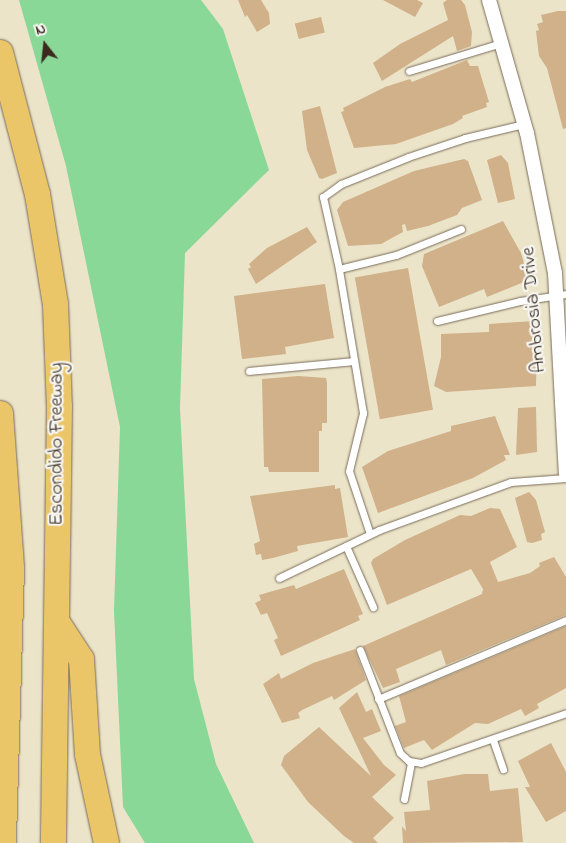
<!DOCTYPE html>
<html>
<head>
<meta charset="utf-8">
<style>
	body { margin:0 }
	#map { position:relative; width:566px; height:843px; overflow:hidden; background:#ece4c8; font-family:"Indie Flower",sans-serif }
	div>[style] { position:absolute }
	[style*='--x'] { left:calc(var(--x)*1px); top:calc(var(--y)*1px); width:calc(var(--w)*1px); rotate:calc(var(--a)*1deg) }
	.green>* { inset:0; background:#89d897 }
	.building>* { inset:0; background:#d0b189; transform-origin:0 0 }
	.roads { filter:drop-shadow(0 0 1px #796b5a) drop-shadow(0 0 1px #796b5a) }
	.service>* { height:7px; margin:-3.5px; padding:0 3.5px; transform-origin:3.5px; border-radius:3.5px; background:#fff }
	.minor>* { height:14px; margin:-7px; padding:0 7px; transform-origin:7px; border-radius:7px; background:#fff }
	.motorway>* { height:25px; margin:-12.5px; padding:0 12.5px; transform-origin:12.5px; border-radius:12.5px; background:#ebc669 }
	span { translate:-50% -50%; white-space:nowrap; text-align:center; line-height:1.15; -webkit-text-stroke:4.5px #f6f6f2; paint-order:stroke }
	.street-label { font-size:20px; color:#3b2a1e }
	.north { position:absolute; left:20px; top:20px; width:50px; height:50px; -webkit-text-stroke:4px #f6f6f2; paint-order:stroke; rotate:344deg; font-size:14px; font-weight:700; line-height:20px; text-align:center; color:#3b2a1e }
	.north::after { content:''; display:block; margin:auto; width:18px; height:22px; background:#3b2a1e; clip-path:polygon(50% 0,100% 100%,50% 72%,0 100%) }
</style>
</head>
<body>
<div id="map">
	<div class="green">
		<i style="clip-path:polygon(19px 0,201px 0,223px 29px,269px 170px,185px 253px,180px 408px,194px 679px,216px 764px,254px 843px,145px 843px,123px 807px,114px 611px,120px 427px,66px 166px)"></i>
	</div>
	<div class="building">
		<i style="clip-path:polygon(238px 0,261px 0,269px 13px,270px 24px,257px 32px,247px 15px,245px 17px)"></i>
		<i style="clip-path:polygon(383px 0,417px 0,423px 3px,415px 17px)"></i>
		<i style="clip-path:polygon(447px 0,461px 0,465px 5px,472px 32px,471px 46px,457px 51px,453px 36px,382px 81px,373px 63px,400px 44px,448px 20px,443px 3px)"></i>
		<i style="clip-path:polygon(558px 11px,566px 11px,566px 128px,563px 129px,547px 68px,539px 56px,536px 31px,539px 30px,537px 24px,543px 22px,541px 15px)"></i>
		<i style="left:321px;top:17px;width:16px;height:27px;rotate:76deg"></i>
		<i style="clip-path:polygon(467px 60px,470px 66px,478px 66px,489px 102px,486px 103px,487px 107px,462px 116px,463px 118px,453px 124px,396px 144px,354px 148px,341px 112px,344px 111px,343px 108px,385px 87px,410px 79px,412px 82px)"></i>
		<i style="clip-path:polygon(320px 106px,337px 173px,322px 179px,319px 178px,307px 150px,302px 111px)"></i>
		<i style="clip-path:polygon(501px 155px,508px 163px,515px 199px,498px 203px,487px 160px)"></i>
		<i style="clip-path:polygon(464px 159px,468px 161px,482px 200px,462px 208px,457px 215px,428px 226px,407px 231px,405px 224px,402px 225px,403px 232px,381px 244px,348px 246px,337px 210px,343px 202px,414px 171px)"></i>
		<i style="clip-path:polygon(503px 221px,521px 253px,529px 280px,487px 297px,484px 289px,439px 307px,422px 266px,424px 254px)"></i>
		<i style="clip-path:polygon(307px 227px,317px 242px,256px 284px,248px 269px,251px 267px,249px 264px,267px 248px)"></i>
		<i style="left:408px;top:268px;width:144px;height:54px;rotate:80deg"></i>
		<i style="clip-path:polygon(325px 284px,334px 338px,285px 347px,286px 354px,242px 359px,234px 296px)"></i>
		<i style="clip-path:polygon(533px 321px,537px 340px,536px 386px,446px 392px,434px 386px,441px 357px,441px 334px,489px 332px,489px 324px)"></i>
		<i style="clip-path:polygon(298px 376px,326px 378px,327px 383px,327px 423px,322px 423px,322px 431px,319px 431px,319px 472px,269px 472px,268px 467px,264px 467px,262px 379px)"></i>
		<i style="clip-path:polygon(536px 407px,537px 452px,516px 455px,518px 408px)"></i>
		<i style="clip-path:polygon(495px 416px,510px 455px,504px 455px,506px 460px,473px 478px,378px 513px,362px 467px,388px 451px,451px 431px,451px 426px)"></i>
		<i style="clip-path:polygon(335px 485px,335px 489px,340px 488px,348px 537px,297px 546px,298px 551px,273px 558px,262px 560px,261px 554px,256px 555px,254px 544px,260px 541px,250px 496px)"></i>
		<i style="clip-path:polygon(529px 492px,536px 500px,545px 532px,541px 534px,542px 540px,532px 543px,527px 542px,515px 498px)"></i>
		<i style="clip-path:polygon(490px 508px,500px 509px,517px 547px,490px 562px,498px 582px,530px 573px,540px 566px,539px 563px,554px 557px,566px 577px,566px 615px,446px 665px,441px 650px,415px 661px,396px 669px,400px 682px,383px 688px,363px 646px,482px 594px,483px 589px,471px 569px,387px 605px,371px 563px,373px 559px,405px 540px,460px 515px,471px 516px)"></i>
		<i style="clip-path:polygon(344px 569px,363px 614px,358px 616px,360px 620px,281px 656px,274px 640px,278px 638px,267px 613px,261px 615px,255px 603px,261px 600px,259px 595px,294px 585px,296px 589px)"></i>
		<i style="clip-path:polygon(566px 626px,566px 688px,537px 704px,539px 708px,525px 716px,521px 709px,488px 724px,475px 723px,432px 750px,424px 740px,404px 748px,395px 726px,406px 722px,399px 696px)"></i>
		<i style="clip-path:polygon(355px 649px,366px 680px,334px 700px,332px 696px,302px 710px,298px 713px,300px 718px,282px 723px,263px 684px,279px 673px,281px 679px,313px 663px)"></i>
		<i style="clip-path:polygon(357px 692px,366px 712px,372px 709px,381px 731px,363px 738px,384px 765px,396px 775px,372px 797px,394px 818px,373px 838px,378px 843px,354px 843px,344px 836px,308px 802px,281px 765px,284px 756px,319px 727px,371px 776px,339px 708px)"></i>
		<i style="clip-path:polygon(551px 743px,566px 772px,566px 811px,546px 822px,525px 787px,530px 787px,518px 761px)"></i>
		<i style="clip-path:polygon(464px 774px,488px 774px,490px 791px,518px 788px,523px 842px,403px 843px,402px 826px,406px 831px,404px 812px,430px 810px,427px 781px)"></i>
	</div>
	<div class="roads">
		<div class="service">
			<i style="--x:409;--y:71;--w:96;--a:-16.9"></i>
			<i style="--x:339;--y:269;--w:59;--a:-13.8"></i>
			<i style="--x:396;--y:255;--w:70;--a:-21.8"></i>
			<i style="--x:437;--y:321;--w:85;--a:-13.5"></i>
			<i style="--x:520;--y:301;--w:47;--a:-8.7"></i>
			<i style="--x:249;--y:371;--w:105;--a:-5.4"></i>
			<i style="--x:370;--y:534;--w:66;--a:-108.4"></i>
			<i style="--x:349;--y:471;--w:60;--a:-76.4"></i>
			<i style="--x:363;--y:413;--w:146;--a:-99.5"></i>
			<i style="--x:339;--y:269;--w:74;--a:-102.5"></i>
			<i style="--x:323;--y:197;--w:22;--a:-36"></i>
			<i style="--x:341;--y:184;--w:72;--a:-21.9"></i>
			<i style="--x:408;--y:157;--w:60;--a:-18.4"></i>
			<i style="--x:465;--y:138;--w:61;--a:-13.3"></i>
			<i style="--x:346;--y:546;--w:67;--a:66.1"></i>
			<i style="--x:279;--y:578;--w:111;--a:-25.6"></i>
			<i style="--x:379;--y:530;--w:140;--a:-20"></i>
			<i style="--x:511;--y:482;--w:55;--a:-4.2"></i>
			<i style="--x:360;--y:650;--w:110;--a:68.8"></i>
			<i style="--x:400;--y:753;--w:12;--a:42"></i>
			<i style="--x:409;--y:761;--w:12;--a:9"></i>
			<i style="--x:421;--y:763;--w:153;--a:-19"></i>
			<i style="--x:378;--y:699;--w:204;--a:-22.8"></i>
			<i style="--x:493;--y:740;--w:31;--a:71"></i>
			<i style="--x:404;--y:799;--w:38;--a:-79"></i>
		</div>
		<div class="minor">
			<i style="--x:489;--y:0;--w:138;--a:74.1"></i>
			<i style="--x:527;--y:133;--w:143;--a:78.7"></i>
			<i style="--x:555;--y:273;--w:201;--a:86.9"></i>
		</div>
		<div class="motorway">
			<i style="--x:0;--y:52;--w:147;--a:75.4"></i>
			<i style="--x:37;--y:194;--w:111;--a:80.7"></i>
			<i style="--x:55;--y:304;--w:102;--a:87.8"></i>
			<i style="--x:59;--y:406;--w:437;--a:90.8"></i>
			<i style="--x:0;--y:413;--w:155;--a:85.9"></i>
			<i style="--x:11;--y:568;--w:275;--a:91.7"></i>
			<i style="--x:57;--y:622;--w:44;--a:57"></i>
			<i style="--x:81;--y:659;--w:95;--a:86.4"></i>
			<i style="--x:87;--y:754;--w:91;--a:77.9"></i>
		</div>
	</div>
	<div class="street-label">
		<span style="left:534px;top:310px;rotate:-95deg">Ambrosia Drive</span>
		<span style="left:57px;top:444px;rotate:-90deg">Escondido Freeway</span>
	</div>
	<div class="north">N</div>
</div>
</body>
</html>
